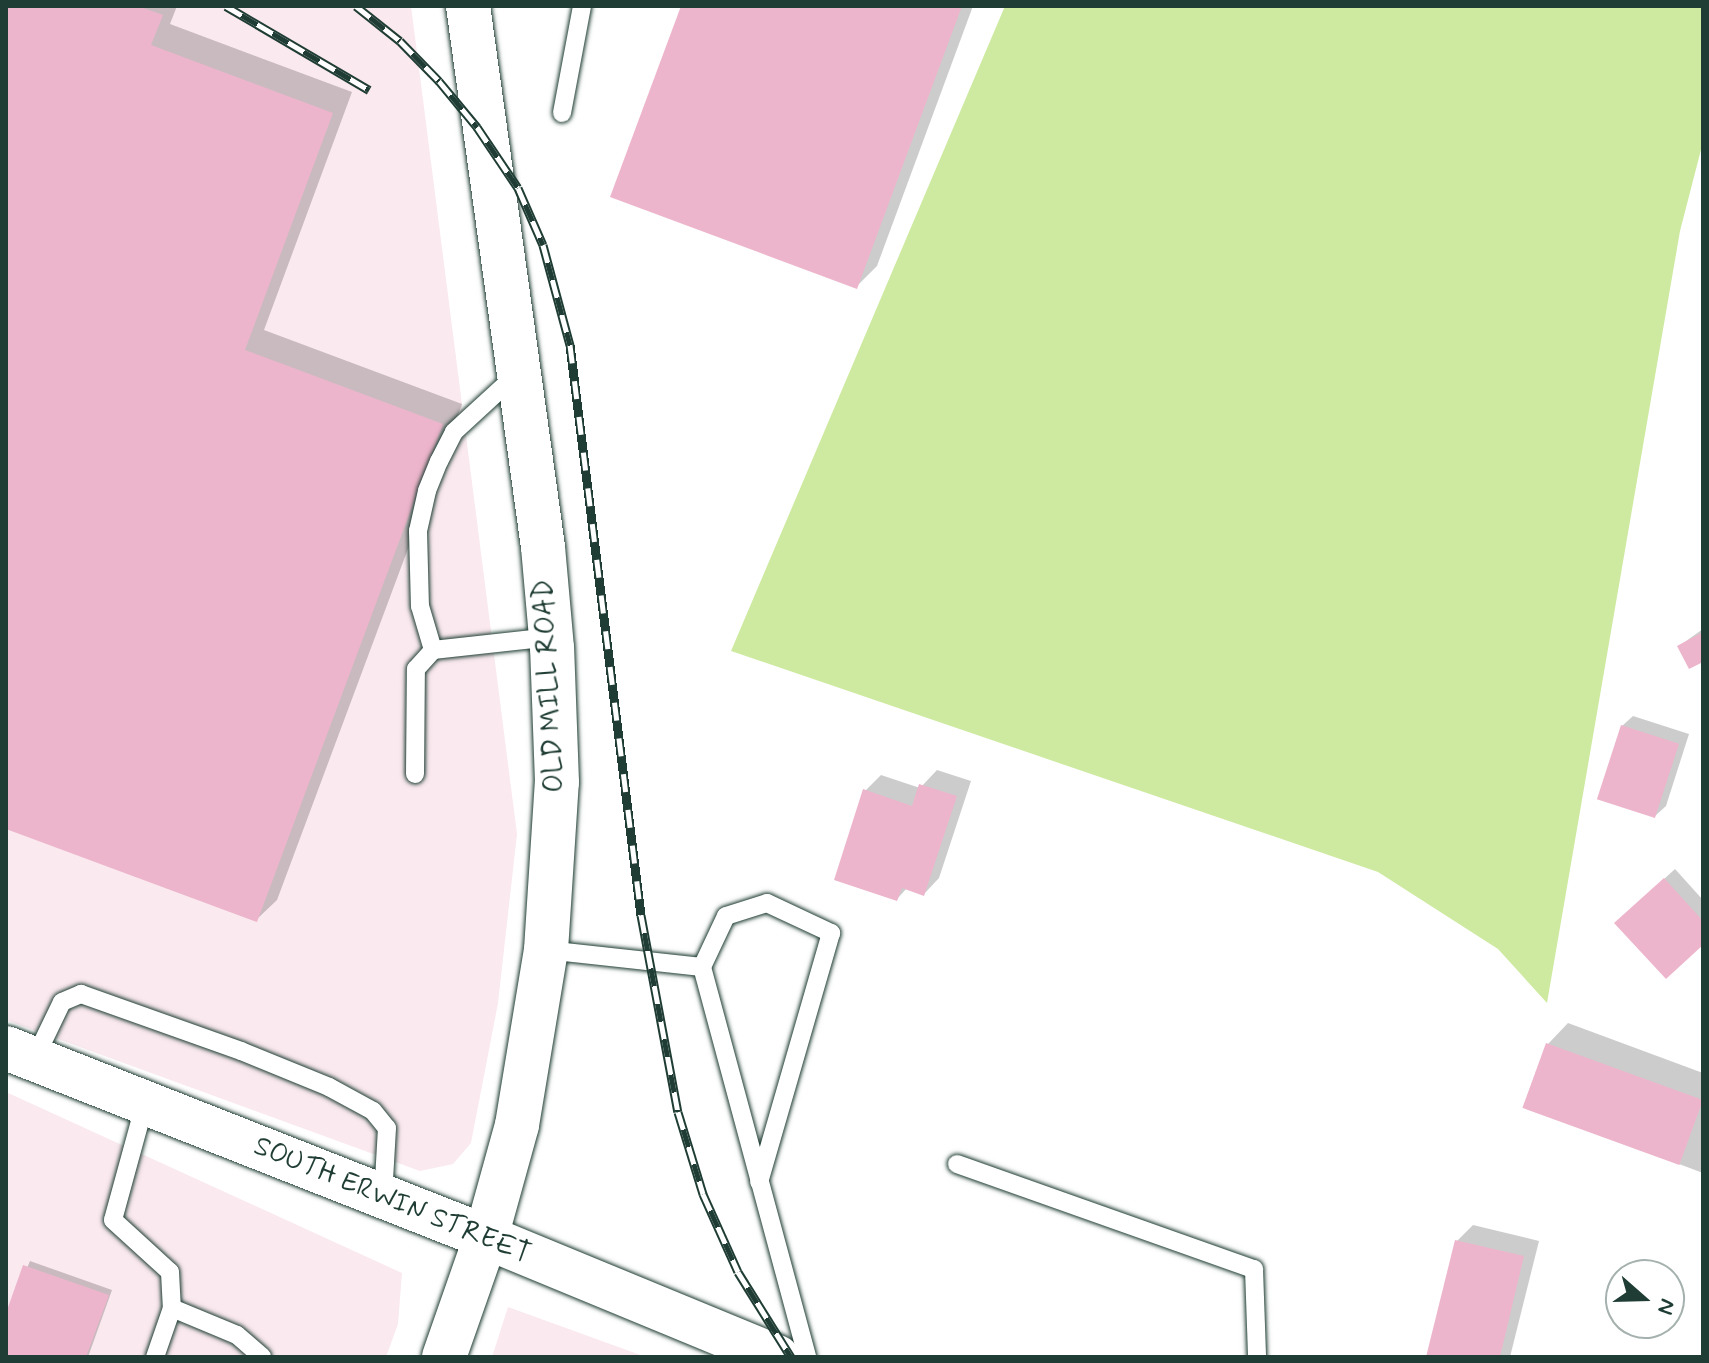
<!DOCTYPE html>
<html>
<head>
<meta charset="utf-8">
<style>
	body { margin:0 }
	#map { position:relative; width:1709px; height:1363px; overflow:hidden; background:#fff; font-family:Mynerve,sans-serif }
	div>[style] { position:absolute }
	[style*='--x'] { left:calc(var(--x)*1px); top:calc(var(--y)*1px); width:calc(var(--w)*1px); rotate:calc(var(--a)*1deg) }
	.built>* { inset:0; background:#fae9ef }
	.green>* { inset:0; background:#ceeaa1 }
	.shadow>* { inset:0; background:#0003 }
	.building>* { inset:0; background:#edb5cb; transform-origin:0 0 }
	.roads { filter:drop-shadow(0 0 2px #1f3d34) drop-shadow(0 0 2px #1f3d34) }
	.lane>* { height:18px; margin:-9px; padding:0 9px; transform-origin:9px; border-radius:9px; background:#fff }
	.secondary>* { height:44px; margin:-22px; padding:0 22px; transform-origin:22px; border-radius:22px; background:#fff }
	.rail>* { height:9px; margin-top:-4.5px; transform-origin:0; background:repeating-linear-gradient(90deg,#fff 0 18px,#1f3d34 0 36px); box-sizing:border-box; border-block:2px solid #1f3d34 }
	span { translate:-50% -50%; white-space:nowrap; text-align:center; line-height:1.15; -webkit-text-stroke:6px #fff; paint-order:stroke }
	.street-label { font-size:28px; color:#1f3d34 }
	.frame { position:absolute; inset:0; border:8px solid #1f3d34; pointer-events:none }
	.north { position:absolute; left:1605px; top:1259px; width:80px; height:80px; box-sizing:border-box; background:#fff; border:2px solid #a5b1ae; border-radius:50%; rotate:110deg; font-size:22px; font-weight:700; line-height:32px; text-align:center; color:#1f3d34 }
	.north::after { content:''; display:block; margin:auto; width:28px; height:36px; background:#1f3d34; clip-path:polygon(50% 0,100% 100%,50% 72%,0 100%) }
</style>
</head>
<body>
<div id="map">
	<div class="built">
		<i style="clip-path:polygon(6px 6px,411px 6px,517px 834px,498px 1003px,471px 1143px,453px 1164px,420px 1171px,6px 1020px)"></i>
		<i style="clip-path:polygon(6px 1092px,402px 1273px,398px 1324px,386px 1357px,6px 1357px)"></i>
		<i style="clip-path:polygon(508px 1307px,646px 1357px,492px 1357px)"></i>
	</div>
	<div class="green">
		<i style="clip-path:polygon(1005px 6px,1703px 6px,1703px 142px,1680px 231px,1547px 1003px,1498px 949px,1378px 872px,731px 651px)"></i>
	</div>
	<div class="shadow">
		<i style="clip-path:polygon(6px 6px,177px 6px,170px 24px,352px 92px,264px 330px,462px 404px,277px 900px,256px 920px,6px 827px)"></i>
		<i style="clip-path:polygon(683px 6px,973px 6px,877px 266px,856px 287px)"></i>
		<i style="clip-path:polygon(1703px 629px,1703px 659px,1679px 646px)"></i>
		<i style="clip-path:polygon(1633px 716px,1689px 734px,1666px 806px,1655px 816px,1622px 726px)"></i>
		<i style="clip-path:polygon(937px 770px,971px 781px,939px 878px,924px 894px,907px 888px,897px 899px,865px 791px,881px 775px,920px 788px)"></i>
		<i style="clip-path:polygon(1675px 869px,1703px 900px,1703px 942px,1627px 913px)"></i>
		<i style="clip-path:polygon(1568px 1023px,1703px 1073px,1703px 1173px,1524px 1106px,1548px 1044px)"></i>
		<i style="clip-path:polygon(1473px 1225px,1539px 1241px,1510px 1357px,1428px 1357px,1457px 1241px)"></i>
		<i style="clip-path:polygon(30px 1261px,112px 1290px,88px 1357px,6px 1357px,6px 1319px)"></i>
	</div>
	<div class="building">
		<i style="clip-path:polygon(6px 6px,138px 6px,163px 15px,151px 45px,333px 113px,245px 350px,443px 424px,257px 922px,6px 829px)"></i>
		<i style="clip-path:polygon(681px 6px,962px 6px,857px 289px,610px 197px)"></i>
		<i style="clip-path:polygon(1703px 632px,1703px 662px,1689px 669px,1677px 646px)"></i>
		<i style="left:1621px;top:725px;width:61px;height:78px;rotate:18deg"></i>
		<i style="clip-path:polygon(919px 784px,957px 796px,924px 896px,902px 888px,897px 901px,834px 880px,863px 789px,912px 806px)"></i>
		<i style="clip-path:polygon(1664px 878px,1703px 921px,1703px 945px,1666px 979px,1614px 923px)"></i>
		<i style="left:1546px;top:1043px;width:167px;height:69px;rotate:20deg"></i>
		<i style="clip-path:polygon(1455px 1240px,1524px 1256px,1500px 1357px,1426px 1357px)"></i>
		<i style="clip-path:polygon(23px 1265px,109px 1295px,86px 1357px,6px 1357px,6px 1313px)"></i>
	</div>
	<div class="roads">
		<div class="lane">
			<i style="--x:562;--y:113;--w:109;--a:-79.4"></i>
			<i style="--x:517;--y:374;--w:86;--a:137.4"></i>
			<i style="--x:454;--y:432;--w:33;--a:117"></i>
			<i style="--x:439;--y:461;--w:32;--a:112"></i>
			<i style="--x:427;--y:491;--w:41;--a:102.7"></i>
			<i style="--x:418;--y:531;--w:75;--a:88.5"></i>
			<i style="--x:420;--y:606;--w:46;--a:73.5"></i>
			<i style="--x:433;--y:650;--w:119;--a:-6.3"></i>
			<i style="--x:415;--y:774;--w:105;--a:-89.5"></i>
			<i style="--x:416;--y:669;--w:25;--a:-48"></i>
			<i style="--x:546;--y:950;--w:157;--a:6.2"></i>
			<i style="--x:702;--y:967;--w:404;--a:74.9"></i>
			<i style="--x:702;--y:967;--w:56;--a:-64.8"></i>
			<i style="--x:726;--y:916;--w:43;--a:-17.6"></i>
			<i style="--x:767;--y:903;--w:71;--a:25.1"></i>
			<i style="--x:831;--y:933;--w:259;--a:106.1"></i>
			<i style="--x:35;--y:1058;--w:62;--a:-64.3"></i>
			<i style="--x:62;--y:1002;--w:21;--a:-23"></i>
			<i style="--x:81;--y:994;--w:170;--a:19.6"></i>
			<i style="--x:241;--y:1051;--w:95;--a:22.2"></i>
			<i style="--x:329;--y:1087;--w:50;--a:28.6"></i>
			<i style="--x:373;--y:1111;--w:22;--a:51"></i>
			<i style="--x:387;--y:1128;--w:69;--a:93.3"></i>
			<i style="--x:145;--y:1103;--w:121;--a:105.3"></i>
			<i style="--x:113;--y:1220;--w:77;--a:42.4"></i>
			<i style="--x:170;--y:1272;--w:36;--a:87"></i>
			<i style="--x:172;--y:1308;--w:52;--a:109.1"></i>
			<i style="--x:957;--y:1164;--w:315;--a:19.5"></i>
			<i style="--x:1254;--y:1269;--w:88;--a:88"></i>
			<i style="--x:172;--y:1308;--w:70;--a:22.6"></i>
			<i style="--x:237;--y:1335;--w:33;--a:41"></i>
		</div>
		<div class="secondary">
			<i style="--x:6;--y:1048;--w:516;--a:21.49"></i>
			<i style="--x:486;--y:1237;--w:315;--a:22.4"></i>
			<i style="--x:444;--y:1357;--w:127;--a:-70.7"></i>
			<i style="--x:486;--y:1237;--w:116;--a:-74.5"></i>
			<i style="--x:517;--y:1125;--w:177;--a:-80.6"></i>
			<i style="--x:546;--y:950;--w:168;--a:-86.3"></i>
			<i style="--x:557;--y:782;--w:134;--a:-92.1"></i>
			<i style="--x:552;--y:648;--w:101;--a:-95.1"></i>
			<i style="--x:543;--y:547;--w:546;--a:-97.89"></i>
		</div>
	</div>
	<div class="rail">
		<i style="--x:226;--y:6;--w:166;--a:30.4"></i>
		<i style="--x:356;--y:6;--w:56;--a:38.5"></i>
		<i style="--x:400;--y:41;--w:56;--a:45.7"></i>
		<i style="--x:439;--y:81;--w:60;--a:50.4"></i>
		<i style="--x:477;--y:127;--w:73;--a:56.1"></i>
		<i style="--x:518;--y:188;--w:62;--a:66.3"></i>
		<i style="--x:543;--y:245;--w:104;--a:74.9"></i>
		<i style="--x:570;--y:345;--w:574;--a:82.9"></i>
		<i style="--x:641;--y:915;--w:200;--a:79.4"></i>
		<i style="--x:678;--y:1112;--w:86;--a:73"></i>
		<i style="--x:703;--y:1194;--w:85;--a:65.8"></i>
		<i style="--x:738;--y:1272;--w:100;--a:58.1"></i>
	</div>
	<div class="street-label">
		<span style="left:550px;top:686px;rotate:-93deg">OLD MILL ROAD</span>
		<span style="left:392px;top:1201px;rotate:22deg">SOUTH ERWIN STREET</span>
	</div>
	<div class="frame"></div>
	<div class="north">N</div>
</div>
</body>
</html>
